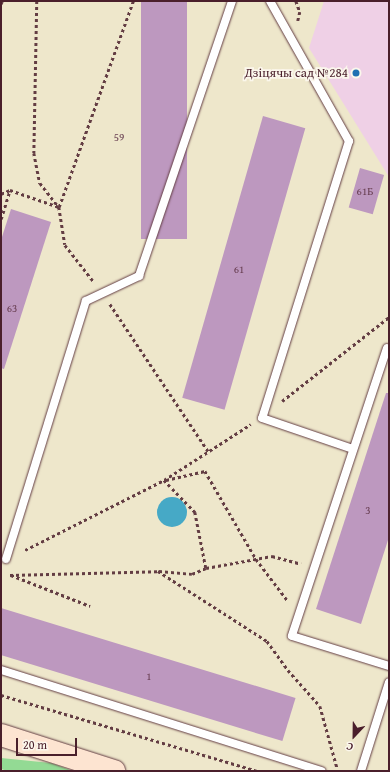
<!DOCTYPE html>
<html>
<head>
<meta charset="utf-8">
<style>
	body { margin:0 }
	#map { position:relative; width:390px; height:772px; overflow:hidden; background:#eee7cb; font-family:"Gentium Book Plus",serif }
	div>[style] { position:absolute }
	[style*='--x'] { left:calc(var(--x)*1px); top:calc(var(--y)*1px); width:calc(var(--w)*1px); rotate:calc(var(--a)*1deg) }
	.built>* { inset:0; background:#efd0e6 }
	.green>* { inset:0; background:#93da94 }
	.water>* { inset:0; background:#46a9c6 }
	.round { border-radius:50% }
	.building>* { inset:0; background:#bd98bf; transform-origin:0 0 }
	.path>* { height:2.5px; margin-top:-1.25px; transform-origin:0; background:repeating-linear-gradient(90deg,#633d43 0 3px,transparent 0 6px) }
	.roads { filter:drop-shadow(0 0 1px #633d43) drop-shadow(0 0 1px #633d43) }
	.service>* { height:8px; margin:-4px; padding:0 4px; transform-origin:4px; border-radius:4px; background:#fff }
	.secondary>* { height:22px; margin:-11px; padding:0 11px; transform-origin:11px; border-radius:11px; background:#fde4d1 }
	.dots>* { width:11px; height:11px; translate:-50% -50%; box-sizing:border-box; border:2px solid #fbf7ec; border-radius:50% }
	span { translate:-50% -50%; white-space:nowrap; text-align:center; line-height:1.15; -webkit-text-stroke:3.5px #fbf7ec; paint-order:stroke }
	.number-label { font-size:11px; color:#673d50 }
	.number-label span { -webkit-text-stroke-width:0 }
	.poi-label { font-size:13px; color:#4a1f2b }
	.right { translate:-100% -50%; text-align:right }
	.frame { position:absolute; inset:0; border:2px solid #4a1f2b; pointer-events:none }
	.north { position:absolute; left:334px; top:716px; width:40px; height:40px; -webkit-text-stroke:3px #fbf7ec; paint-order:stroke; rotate:202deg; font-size:11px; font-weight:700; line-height:16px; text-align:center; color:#4a1f2b }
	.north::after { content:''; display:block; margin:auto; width:14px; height:18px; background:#4a1f2b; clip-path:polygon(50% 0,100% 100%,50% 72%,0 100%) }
	.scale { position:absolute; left:16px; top:738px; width:61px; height:18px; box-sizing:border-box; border:2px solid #4a1f2b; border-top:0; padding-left:5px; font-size:12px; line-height:14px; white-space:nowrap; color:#4a1f2b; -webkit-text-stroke:3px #fbf7ec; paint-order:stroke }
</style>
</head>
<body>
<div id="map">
	<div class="built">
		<i style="clip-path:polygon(324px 1px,389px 1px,389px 177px,309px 48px)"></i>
	</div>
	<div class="green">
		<i style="clip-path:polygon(1px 758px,51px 763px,73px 771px,8px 771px,1px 769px)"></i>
	</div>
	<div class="water">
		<i class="round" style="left:157px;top:497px;width:30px;height:30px"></i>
	</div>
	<div class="building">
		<i style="left:141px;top:1px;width:46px;height:238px"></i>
		<i style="left:263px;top:116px;width:44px;height:293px;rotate:16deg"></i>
		<i style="left:360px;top:168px;width:25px;height:41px;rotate:16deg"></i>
		<i style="clip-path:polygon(11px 209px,51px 222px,4px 369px,1px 368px,1px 240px)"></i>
		<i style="clip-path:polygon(386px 393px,389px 393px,389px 537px,361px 624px,316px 609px)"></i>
		<i style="left:1px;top:608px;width:308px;height:45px;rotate:17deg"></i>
	</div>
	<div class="path">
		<i style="--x:37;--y:1;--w:152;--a:91.1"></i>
		<i style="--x:34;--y:153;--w:31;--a:79"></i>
		<i style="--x:40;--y:183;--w:31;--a:52"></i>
		<i style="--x:59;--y:207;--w:38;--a:81"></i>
		<i style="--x:65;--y:245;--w:47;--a:51.9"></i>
		<i style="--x:296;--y:1;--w:12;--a:70"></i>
		<i style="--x:300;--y:12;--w:9;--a:103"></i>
		<i style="--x:1;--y:4;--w:3;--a:-72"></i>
		<i style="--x:1;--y:194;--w:10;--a:-24"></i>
		<i style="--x:1;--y:219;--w:30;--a:-73"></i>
		<i style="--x:10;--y:190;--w:52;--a:19.1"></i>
		<i style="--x:59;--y:207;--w:219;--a:-70.2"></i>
		<i style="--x:110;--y:304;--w:177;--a:56.3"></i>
		<i style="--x:282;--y:401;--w:136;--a:-38.1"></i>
		<i style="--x:164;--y:480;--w:45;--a:45.9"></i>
		<i style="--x:195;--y:512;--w:57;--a:78.9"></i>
		<i style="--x:166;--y:480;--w:40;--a:-13"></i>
		<i style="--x:205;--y:471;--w:102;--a:59.9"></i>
		<i style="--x:256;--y:559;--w:53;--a:52.7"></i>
		<i style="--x:25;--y:550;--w:156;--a:-26.7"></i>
		<i style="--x:164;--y:480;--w:103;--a:-32.8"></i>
		<i style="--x:159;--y:571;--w:33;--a:5"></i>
		<i style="--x:192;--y:574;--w:15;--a:-23"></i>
		<i style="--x:206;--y:568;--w:67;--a:-10.3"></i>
		<i style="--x:272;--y:556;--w:30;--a:15"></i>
		<i style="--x:10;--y:575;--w:148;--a:-1.5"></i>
		<i style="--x:158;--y:571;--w:130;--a:32.7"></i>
		<i style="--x:267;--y:641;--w:36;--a:54"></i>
		<i style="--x:288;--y:670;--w:48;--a:48.4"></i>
		<i style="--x:320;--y:706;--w:67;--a:74.5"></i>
		<i style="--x:11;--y:575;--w:85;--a:21.4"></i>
		<i style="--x:1;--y:695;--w:268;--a:16.5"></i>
	</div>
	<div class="roads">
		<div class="service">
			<i style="--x:270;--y:1;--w:161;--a:60.6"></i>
			<i style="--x:349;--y:141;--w:290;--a:107.4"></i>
			<i style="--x:262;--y:418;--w:96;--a:18.8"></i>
			<i style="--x:387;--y:348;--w:303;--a:108.3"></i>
			<i style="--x:292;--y:636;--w:102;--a:17.2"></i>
			<i style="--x:6;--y:559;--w:270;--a:-72.8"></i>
			<i style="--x:86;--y:301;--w:59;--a:-25.3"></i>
			<i style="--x:139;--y:276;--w:290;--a:-71.3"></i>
			<i style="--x:1;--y:670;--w:336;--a:17.5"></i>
			<i style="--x:361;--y:771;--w:93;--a:-72.5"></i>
		</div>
		<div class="secondary">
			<i style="--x:1;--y:735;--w:119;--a:17.7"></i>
		</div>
	</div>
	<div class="dots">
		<i style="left:356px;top:73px;background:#1f6fb2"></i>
	</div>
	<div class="number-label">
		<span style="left:119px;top:137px">59</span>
		<span style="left:365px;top:191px">61Б</span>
		<span style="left:239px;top:269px">61</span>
		<span style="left:12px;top:308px">63</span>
		<span style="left:368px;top:510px">3</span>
		<span style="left:149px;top:676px">1</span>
	</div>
	<div class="poi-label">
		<span class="right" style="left:348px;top:73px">Дзіцячы сад №284</span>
	</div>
	<div class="frame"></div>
	<div class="north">С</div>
	<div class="scale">20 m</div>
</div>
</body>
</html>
